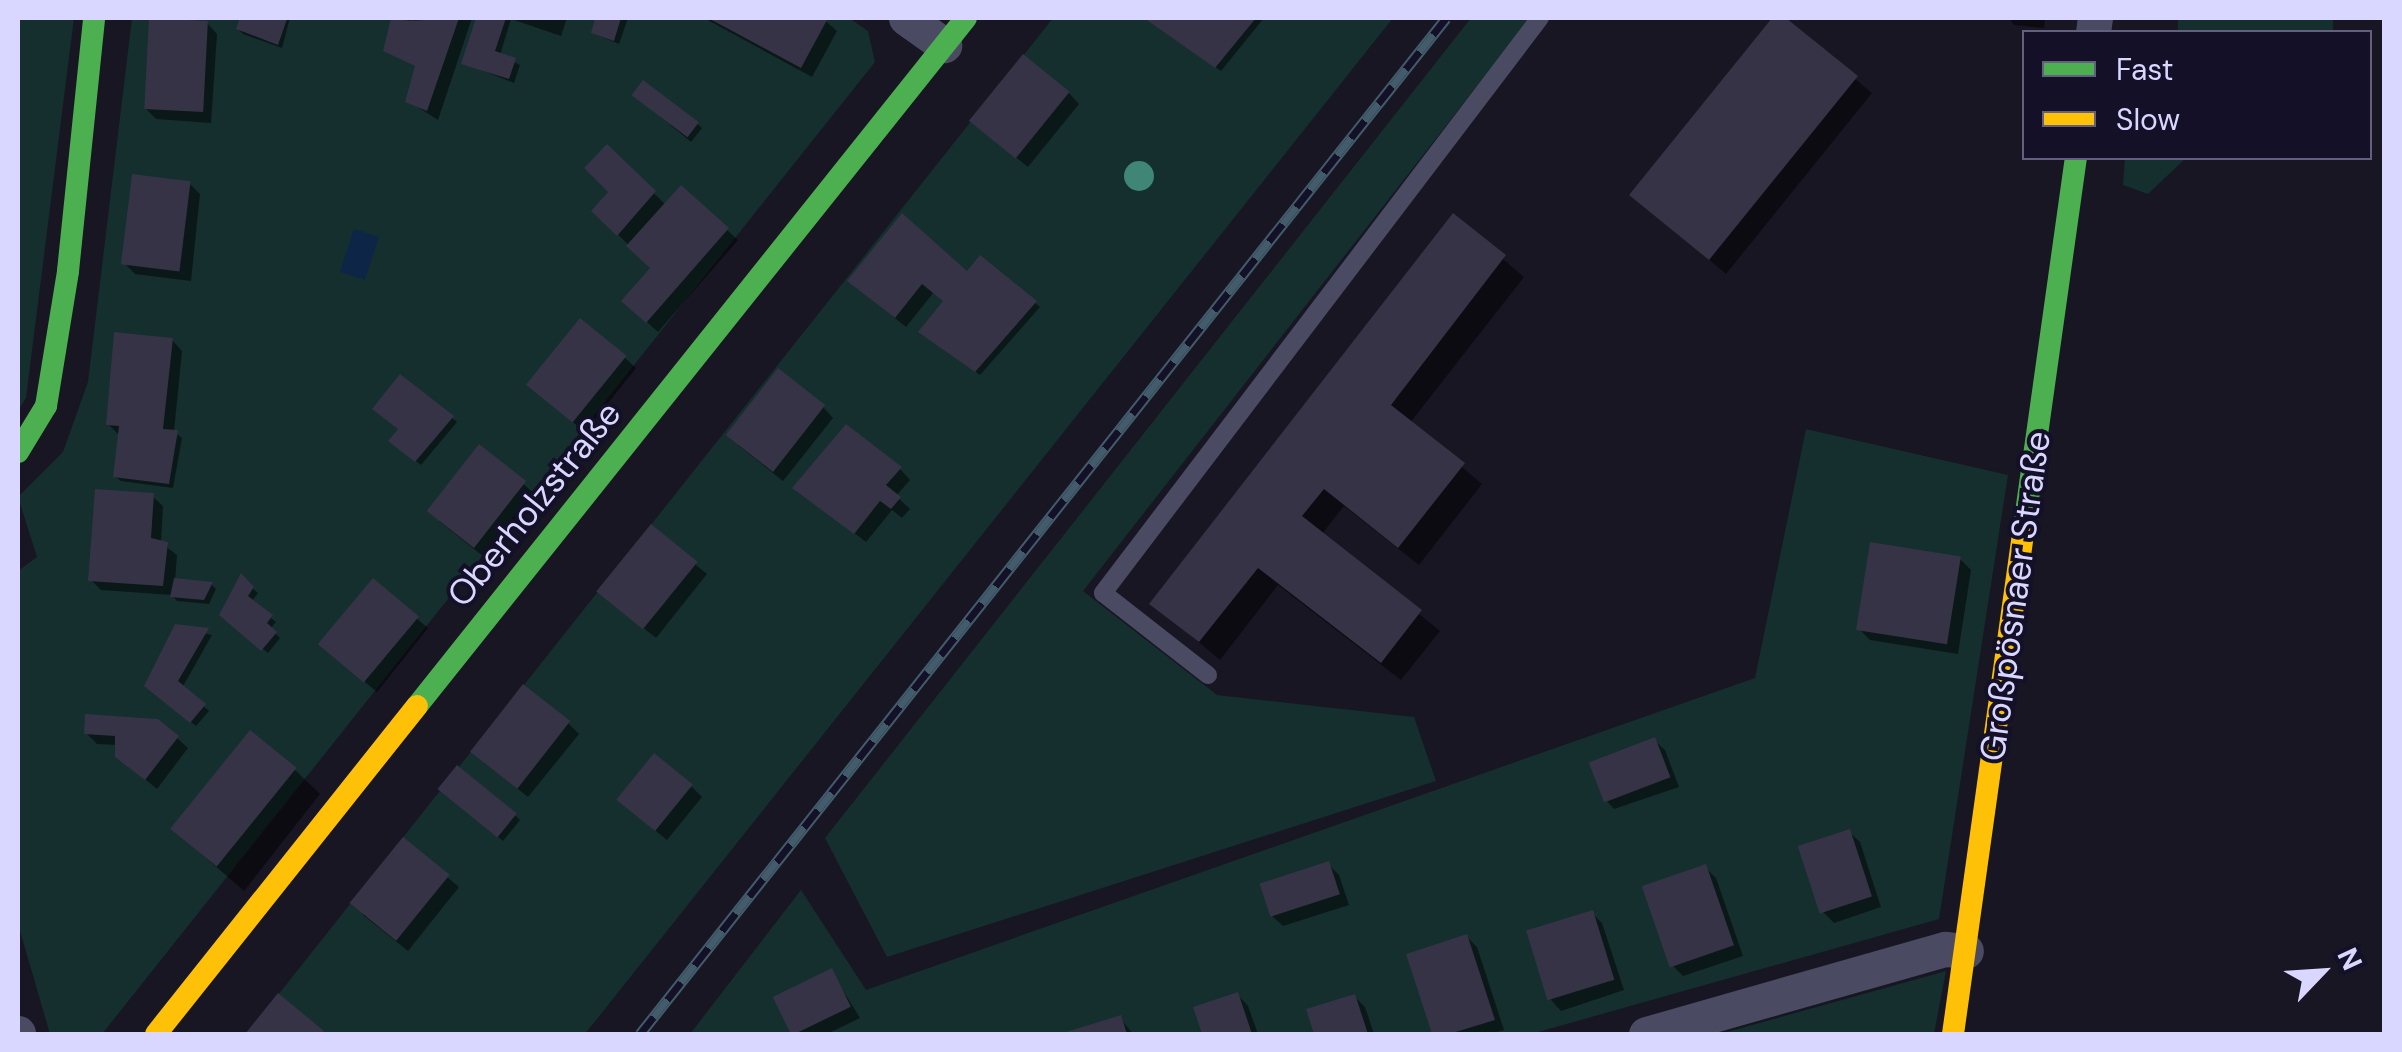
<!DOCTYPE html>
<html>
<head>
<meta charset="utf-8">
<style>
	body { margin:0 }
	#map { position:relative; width:2402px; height:1052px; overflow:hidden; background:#171622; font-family:"DM Sans",sans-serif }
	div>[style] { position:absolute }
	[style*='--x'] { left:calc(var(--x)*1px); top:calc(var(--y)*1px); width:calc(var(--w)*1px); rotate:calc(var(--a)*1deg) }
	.green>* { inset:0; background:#142f2e; transform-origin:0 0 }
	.water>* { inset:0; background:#0d2547; transform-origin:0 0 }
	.shadow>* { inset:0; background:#0007 }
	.building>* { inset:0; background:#353345; transform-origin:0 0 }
	.lane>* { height:18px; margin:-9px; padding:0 9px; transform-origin:9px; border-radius:9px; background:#4a4b63 }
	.street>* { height:35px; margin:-17.5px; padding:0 17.5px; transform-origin:17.5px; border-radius:17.5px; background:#4a4b63 }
	.fast>* { height:22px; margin:-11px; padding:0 11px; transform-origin:11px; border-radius:11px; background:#4caf50 }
	.slow>* { height:22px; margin:-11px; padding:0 11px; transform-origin:11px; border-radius:11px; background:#ffc107 }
	.rail>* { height:11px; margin-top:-5.5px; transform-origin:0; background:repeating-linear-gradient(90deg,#131028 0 22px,#435c6c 0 44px); box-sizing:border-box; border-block:2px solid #435c6c }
	.trees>* { width:30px; height:30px; margin:-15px; border-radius:50%; background:#408676 }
	span { translate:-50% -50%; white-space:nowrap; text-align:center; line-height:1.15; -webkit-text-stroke:8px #131028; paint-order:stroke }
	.street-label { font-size:35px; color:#d9d7ff }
	.frame { position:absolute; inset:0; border:20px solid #d9d7ff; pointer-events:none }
	.legend { position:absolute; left:2022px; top:30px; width:350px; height:130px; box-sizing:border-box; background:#131028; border:2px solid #62607e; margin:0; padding:12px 18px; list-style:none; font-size:30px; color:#d9d7ff }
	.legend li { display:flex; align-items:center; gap:20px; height:50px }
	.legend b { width:50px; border:2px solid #62607e }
	.north { position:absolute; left:2272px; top:922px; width:100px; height:100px; -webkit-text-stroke:8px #131028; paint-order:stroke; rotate:65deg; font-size:28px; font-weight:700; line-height:40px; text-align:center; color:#d9d7ff }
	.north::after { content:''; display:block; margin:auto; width:35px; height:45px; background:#d9d7ff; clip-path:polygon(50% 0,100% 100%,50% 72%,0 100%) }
</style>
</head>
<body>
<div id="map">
	<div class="green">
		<i style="clip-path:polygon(18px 18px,74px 18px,26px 398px,18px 411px)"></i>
		<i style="clip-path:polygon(132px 18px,849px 18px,868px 31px,875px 62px,102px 1034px,50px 1034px,18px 924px,18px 571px,37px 557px,18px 497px,63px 452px,88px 382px)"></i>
		<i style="clip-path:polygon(1053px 18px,1393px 18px,585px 1034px,247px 1034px)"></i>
		<i style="clip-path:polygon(1471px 18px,1530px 18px,1083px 591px,1217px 695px,1414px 717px,1436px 781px,887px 957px,825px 838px)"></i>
		<i style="left:2178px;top:18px;width:155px;height:14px"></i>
		<i style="clip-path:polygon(2125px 158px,2186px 158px,2148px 194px,2123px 185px)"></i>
		<i style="clip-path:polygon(1806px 429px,2008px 475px,1939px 919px,1531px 1034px,690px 1034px,801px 890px,866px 990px,1755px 678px)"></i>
		<i style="clip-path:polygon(1946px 971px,1934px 1034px,1720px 1034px)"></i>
	</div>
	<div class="water">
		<i style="left:354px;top:229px;width:26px;height:45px;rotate:18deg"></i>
	</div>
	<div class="shadow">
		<i style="clip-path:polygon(243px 18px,290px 18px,282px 48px,243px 34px,238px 29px)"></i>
		<i style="clip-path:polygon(394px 18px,421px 29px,413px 18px,472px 18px,438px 120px,408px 101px,417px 67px,386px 50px)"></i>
		<i style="clip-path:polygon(479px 18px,567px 18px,561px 36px,511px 19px,500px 55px,520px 65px,514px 83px,464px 63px)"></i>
		<i style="clip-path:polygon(598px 18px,628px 18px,619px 44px,593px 33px)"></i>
		<i style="clip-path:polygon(704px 18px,822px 18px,837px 31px,812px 77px)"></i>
		<i style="clip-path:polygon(1145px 18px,1264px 18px,1221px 71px)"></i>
		<i style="clip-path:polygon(1775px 18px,1782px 18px,1872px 93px,1726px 274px,1632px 194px)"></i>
		<i style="clip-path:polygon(2009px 18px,2045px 18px,2044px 28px,2014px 25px)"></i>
		<i style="clip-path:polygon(207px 23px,217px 34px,211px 123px,156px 119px,145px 108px)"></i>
		<i style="clip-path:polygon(1069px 93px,1079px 104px,1028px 167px,983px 131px)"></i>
		<i style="clip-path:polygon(639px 99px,672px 102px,702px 128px,691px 142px)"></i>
		<i style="clip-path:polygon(607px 148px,666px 205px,681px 188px,738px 240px,658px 332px,635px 311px,653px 269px,594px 211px,611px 192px)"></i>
		<i style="clip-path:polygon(190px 184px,200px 194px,191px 281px,135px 274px,124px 263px)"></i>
		<i style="clip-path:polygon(1454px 217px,1524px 277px,1410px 423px,1482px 484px,1419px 565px,1344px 506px,1322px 534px,1440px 631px,1401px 680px,1278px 585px,1220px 660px,1152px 603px)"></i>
		<i style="clip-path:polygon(981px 258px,1040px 307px,980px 375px,926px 336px,946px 301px,934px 292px,906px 327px,861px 291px,967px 275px)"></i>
		<i style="clip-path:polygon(172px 340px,182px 351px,174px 432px,182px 438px,173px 488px,121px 481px,116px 477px,120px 436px,108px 424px)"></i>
		<i style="clip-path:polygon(625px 358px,636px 368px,585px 432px,540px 396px)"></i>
		<i style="clip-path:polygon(823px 407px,833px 418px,783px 481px,738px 445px)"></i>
		<i style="clip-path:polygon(452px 418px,457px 422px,421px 465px,396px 445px)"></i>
		<i style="clip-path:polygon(480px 447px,535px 494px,484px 557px,439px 521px)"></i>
		<i style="clip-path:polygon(900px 469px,910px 480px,896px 496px,910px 509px,902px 518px,892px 510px,866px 542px,795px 488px)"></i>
		<i style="clip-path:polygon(152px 496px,163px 506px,161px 543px,177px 555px,175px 581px,211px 584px,216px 589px,209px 604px,177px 601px,172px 595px,101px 590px,91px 580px)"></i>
		<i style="clip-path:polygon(651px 528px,707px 574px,656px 638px,611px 602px)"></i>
		<i style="clip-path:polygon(1960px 559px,1971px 570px,1958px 654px,1870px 640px,1859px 629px)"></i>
		<i style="clip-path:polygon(241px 578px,258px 593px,251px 602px,276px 622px,270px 629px,280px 638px,268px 653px,222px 614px)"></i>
		<i style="clip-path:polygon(373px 582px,428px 628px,377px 692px,333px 656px)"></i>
		<i style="clip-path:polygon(176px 627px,212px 635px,182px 688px,209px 711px,196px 726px,152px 691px)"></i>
		<i style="clip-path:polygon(568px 723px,579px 734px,528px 797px,483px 761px)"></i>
		<i style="clip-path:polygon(86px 733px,177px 738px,188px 748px,157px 789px,117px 756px,118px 745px,97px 744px)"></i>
		<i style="clip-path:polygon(1654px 740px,1665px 750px,1679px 787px,1614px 809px,1604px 798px)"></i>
		<i style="clip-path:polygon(295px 770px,320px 794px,244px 891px,174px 830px)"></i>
		<i style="clip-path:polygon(692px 787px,702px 797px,667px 840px,630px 810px)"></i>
		<i style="clip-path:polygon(446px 794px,515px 815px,520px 820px,503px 841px)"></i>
		<i style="clip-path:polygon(1849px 832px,1860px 842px,1881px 907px,1834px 923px,1823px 912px)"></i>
		<i style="clip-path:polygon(404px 841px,459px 887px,408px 951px,363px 915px)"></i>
		<i style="clip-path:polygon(1328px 864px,1339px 875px,1349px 905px,1283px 926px,1272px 916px)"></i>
		<i style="clip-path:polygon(1705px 867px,1716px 878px,1743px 956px,1683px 976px,1673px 966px)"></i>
		<i style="clip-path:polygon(1592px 913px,1602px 923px,1624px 990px,1561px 1011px,1551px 1000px)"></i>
		<i style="clip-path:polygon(1467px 937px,1477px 947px,1504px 1030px,1490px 1034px,1435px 1034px,1409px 955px)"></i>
		<i style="clip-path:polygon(831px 971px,860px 1018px,827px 1034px,795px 1034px,776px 998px)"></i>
		<i style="clip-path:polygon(1238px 995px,1248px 1006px,1258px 1034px,1205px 1034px,1196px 1009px)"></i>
		<i style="clip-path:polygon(1354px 996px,1365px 1007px,1374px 1034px,1317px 1034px,1309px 1011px)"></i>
		<i style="clip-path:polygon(1120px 1018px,1133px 1034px,1065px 1034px)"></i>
	</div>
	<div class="building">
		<i style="left:149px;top:18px;width:59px;height:91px;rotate:3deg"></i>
		<i style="clip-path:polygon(240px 18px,284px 18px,287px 19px,278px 45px,236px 29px)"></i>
		<i style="clip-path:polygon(391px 18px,409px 21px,459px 18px,427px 111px,405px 102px,415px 66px,383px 51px)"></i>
		<i style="clip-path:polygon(476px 18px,506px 18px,495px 51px,516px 58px,509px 79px,461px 64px)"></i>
		<i style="clip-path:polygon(595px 18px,621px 18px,614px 41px,591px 33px)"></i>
		<i style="clip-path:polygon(708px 18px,828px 18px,801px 68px)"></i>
		<i style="clip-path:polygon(1144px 18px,1256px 18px,1215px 68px)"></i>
		<i style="clip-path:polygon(1772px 18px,1786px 18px,1858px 76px,1709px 260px,1629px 195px)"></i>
		<i style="left:1023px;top:54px;width:60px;height:86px;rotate:39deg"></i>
		<i style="left:643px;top:80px;width:70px;height:19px;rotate:37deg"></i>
		<i style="clip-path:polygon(607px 144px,656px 191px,617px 236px,591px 211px,608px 192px,584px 168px)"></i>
		<i style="left:132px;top:174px;width:59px;height:91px;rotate:7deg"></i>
		<i style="clip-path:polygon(681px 185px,729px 228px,646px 323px,621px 301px,650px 268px,626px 246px)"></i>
		<i style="clip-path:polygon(902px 213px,967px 271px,980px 255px,1037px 301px,975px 372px,918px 332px,943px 301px,922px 284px,895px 318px,847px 281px)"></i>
		<i style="clip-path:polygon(1453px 213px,1506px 255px,1391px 405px,1465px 463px,1398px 548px,1324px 489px,1302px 516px,1422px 610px,1381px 663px,1258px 568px,1199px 642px,1149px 604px)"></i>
		<i style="left:580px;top:318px;width:60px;height:86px;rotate:39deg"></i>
		<i style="clip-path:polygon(114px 332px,173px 338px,163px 429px,178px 430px,169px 484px,113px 477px,119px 426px,106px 425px)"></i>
		<i style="left:778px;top:368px;width:60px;height:85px;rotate:38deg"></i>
		<i style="clip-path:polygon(400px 374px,454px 416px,415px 462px,388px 441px,398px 429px,372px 409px)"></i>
		<i style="clip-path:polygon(846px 424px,902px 467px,886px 485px,901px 497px,891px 509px,880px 501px,854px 534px,792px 488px)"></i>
		<i style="left:479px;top:444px;width:60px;height:85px;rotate:38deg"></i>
		<i style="clip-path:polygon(95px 489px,154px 493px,151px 538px,168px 542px,163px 586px,88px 581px)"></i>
		<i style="left:651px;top:524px;width:60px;height:87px;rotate:39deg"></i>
		<i style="left:1870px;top:542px;width:92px;height:89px;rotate:9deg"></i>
		<i style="clip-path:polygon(241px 573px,254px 587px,248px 596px,273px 615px,267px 623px,277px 632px,261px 651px,219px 615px)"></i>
		<i style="clip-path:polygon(174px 578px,213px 582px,204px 600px,170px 597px)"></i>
		<i style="left:373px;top:578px;width:60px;height:86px;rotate:40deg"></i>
		<i style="clip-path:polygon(175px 624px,209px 628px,178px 681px,206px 704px,190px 723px,144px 686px)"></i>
		<i style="left:523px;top:684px;width:60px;height:86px;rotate:38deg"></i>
		<i style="clip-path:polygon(85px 714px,158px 719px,179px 736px,145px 780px,115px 757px,115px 736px,84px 734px)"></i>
		<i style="left:250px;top:730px;width:60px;height:127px;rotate:39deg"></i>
		<i style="left:1655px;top:737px;width:43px;height:71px;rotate:69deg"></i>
		<i style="left:654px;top:753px;width:50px;height:60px;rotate:39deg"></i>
		<i style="left:457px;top:765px;width:77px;height:31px;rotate:39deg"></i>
		<i style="left:1850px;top:829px;width:71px;height:55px;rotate:72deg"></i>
		<i style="left:403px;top:837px;width:60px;height:85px;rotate:39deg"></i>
		<i style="left:1329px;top:861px;width:35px;height:73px;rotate:72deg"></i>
		<i style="left:1706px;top:864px;width:86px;height:68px;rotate:71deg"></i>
		<i style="left:1593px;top:910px;width:73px;height:70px;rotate:73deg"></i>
		<i style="clip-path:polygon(1467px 934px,1495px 1020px,1449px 1034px,1432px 1034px,1406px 954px)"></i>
		<i style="left:832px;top:968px;width:43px;height:66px;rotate:64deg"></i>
		<i style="clip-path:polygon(1238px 992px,1252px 1034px,1202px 1034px,1193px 1007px)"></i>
		<i style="clip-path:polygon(278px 993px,324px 1031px,322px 1034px,245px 1034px)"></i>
		<i style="clip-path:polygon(1355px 994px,1368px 1034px,1314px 1034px,1306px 1009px)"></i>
		<i style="clip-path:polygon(1121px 1015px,1127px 1034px,1060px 1034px)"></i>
	</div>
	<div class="lane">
		<i style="--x:1208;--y:675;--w:133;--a:-142"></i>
		<i style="--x:1103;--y:593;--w:722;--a:-52.77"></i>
	</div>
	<div class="street">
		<i style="--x:906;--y:18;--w:47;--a:35.4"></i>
		<i style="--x:2093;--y:32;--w:14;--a:-82"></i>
		<i style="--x:18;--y:1033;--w:1;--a:90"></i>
		<i style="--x:1646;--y:1034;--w:311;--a:-15.9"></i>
		<i style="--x:1945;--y:949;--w:21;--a:5"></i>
	</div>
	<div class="fast">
		<i style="--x:18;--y:452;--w:54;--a:-58.7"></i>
		<i style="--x:46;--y:406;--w:137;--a:-80.7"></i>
		<i style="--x:68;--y:271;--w:254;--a:-84.1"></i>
		<i style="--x:2024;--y:527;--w:373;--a:-82"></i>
		<i style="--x:417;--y:706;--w:880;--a:-51.41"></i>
	</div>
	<div class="slow">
		<i style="--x:156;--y:1034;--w:419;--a:-51.5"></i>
		<i style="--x:1953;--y:1034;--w:512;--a:-82.03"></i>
	</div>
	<div class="rail">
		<i style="--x:640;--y:1034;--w:1297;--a:-51.57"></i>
	</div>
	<div class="trees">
		<i style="left:1139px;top:176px"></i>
	</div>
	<div class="street-label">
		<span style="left:534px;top:504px;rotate:-51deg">Oberholzstraße</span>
		<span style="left:2015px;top:596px;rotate:-82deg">Großpösnaer Straße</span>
	</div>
	<div class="frame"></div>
	<ul class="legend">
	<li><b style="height:12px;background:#4caf50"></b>Fast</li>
	<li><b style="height:12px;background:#ffc107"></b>Slow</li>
	</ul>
	<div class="north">N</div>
</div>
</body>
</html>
